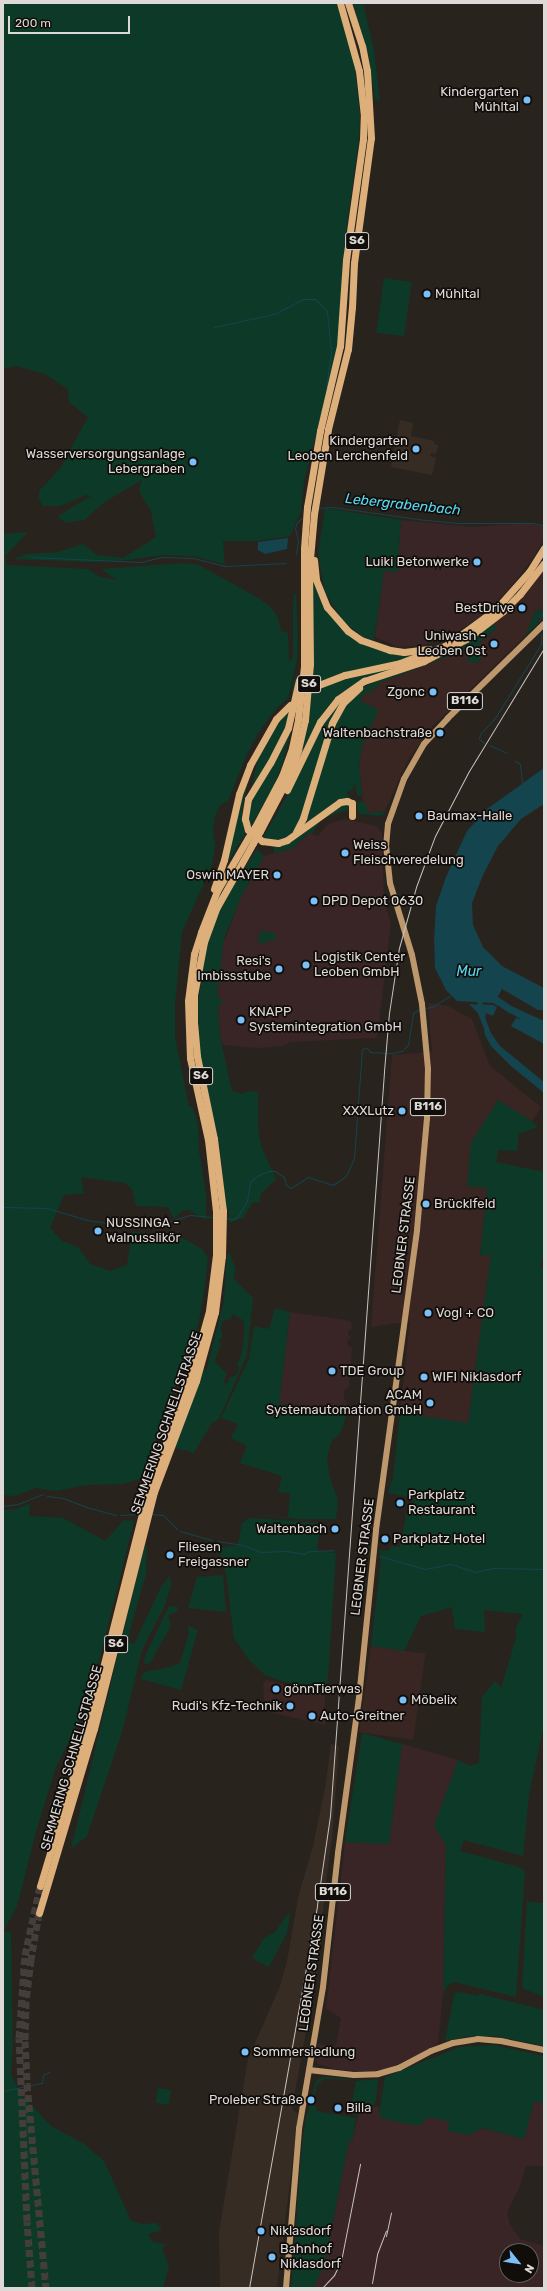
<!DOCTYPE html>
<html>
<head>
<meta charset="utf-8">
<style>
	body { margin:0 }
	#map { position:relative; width:547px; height:2291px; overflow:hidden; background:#29231e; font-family:Rubik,sans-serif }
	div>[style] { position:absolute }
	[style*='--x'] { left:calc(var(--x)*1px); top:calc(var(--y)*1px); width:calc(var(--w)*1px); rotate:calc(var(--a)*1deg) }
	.commercial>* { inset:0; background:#392623; transform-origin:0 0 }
	.industrial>* { inset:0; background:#392526 }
	.built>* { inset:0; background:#362c23 }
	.green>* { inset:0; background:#0d3a28; transform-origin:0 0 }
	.water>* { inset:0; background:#14444d }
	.stream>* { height:1px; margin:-0.5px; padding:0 0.5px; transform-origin:0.5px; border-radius:0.5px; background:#14444d }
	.canal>* { height:4.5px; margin:-2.25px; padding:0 2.25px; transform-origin:2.25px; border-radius:2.25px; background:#14444d }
	.river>* { height:7px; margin:-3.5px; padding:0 3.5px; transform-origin:3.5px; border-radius:3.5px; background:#14444d }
	.highway-tunnel>* { height:7px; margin-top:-3.5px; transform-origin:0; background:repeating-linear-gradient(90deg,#443e3a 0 7px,transparent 0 10.5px) }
	.major>* { height:6px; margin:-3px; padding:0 3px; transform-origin:3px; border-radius:3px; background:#be986d }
	.highway>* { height:7px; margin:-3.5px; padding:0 3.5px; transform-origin:3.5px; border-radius:3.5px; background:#ddaf7a }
	.rail>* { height:1px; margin:-0.5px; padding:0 0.5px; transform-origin:0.5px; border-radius:0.5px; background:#c9c4c1 }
	.highway-bridge>* { height:7px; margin:-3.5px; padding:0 3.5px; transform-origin:3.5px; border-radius:3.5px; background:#ddaf7a }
	.dots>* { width:11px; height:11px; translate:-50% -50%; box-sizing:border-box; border:2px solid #100d0b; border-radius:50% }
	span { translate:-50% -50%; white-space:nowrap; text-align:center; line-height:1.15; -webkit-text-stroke:3.5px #100d0b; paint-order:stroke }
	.shield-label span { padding:1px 3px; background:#100d0b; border:1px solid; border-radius:3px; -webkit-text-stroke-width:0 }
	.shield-label { font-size:12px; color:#ddd9d6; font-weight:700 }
	.poi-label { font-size:13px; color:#ddd9d6 }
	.right { translate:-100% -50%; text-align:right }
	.left { translate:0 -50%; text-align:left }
	.street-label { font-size:13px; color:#ddd9d6 }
	.water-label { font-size:14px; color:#57d9f2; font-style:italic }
	.frame { position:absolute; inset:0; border:4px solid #ddd9d6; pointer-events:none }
	.north { position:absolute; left:499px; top:2243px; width:40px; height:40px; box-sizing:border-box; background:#100d0b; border:1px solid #625f5c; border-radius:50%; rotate:120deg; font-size:11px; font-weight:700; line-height:16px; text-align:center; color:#ddd9d6 }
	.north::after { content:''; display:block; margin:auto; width:14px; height:18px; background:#79bff8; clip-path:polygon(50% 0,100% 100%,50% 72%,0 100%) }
	.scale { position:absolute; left:8px; top:16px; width:122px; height:18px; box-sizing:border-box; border:2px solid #ddd9d6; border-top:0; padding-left:5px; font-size:12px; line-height:14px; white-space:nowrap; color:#ddd9d6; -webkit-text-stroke:3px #100d0b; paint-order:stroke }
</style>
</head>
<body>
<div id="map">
	<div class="commercial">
		<i style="clip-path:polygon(544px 570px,544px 606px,540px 612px,536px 610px,525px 636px,431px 728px,408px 760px,385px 811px,369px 813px,363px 801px,359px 763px,363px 742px,379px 710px,360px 701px,365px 692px,372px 688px,376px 689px,379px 683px,446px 657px,458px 649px,466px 650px,482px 657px,477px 650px,478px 644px,497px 628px,493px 624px,518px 600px)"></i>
		<i style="clip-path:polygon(428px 1003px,448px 1006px,472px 1019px,490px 1066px,541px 1107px,532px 1121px,497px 1100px,467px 1186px,487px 1188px,480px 1255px,491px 1255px,468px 1424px,400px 1413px,410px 1321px,371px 1327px,392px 1055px,432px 1052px)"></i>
		<i style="left:371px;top:1646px;width:55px;height:87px;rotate:8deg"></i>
		<i style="clip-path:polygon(266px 1680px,325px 1695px,325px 1725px,265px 1711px,263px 1684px)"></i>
	</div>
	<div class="industrial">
		<i style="clip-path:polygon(401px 520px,472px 527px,529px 523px,544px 527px,544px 538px,534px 557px,509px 589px,484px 614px,448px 638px,423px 645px,398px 647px,375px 637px,384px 570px,397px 571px)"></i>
		<i style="clip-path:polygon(345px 819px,376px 826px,382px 833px,384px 901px,391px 923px,377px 1038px,290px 1042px,282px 1046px,260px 1048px,223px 1045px,220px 1037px,218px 1005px,222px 1004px,217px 997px,221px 950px,241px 897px,264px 856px,291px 849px,309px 833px,318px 836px,328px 824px)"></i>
		<i style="clip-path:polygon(290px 1312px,346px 1320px,351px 1322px,352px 1328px,348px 1331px,348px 1335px,351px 1337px,348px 1340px,347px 1344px,352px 1348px,349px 1387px,344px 1391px,344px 1399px,347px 1402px,347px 1411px,279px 1404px)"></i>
		<i style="clip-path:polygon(402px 1744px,458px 1760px,435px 1826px,446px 1845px,443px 1994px,438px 2043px,430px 2050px,387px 2069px,369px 2072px,335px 2069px,318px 2064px,316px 2060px,318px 2044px,336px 2046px,341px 2018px,326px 2009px,345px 1842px,389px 1844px)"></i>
		<i style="clip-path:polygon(evenodd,534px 2100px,544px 2103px,544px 2166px,526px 2166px,519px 2188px,507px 2212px,510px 2225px,520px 2239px,544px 2246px,544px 2288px,313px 2288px,326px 2258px,349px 2140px,352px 2141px,359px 2112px,370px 2107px,379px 2107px,379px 2114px,428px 2117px,450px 2121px,448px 2131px,482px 2128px,524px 2139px,534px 2100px,507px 2251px,531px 2251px,531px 2275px,507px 2275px,507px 2251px)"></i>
	</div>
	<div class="built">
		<i style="clip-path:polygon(400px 420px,413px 423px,411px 436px,434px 441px,434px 444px,438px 445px,436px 454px,431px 453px,430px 456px,436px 458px,432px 475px,391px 467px)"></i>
		<i style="clip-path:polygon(331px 1744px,339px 1746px,332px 1840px,325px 1888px,320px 1953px,292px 2109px,297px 2113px,297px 2125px,277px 2288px,220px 2288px,219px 2232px,248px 2059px,280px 1986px,287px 1961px,298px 1898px,313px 1846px,326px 1783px)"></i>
	</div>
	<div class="green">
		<i style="clip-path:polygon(3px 3px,336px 3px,354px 59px,360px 116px,359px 138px,345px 240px,342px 308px,337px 353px,304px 481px,301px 511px,290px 536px,256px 541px,223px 541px,225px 564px,192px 556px,162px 555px,128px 560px,94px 562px,13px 559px,27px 554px,58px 552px,83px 544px,97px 555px,123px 558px,156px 537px,151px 511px,139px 491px,142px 480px,106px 501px,84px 520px,65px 523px,58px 516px,91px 496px,86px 495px,60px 506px,43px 506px,39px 499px,39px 491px,60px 469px,88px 417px,69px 402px,68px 389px,45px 374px,16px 366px,3px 369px)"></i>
		<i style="clip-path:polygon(353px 3px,363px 3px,374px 51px,380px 102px,375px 98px,369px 57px)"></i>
		<i style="left:384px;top:278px;width:28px;height:55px;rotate:8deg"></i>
		<i style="clip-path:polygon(325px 508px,401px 520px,397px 572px,384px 571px,374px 640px,363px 637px,342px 620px,325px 592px,318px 554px)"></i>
		<i style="clip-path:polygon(28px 532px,5px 556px,7px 565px,88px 569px,100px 577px,117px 580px,101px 569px,183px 563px,199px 565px,260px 599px,269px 606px,277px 615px,281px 631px,288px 633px,289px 661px,293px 658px,293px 609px,294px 594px,296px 594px,298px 640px,297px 659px,288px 698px,276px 709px,258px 733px,246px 756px,228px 801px,220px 805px,215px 816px,213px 832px,215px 845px,212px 865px,182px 932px,175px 1004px,175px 1038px,189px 1106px,193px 1108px,198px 1125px,199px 1151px,206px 1195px,206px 1220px,189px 1210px,182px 1211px,174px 1219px,168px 1207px,136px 1206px,132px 1189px,125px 1183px,81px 1177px,84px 1193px,64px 1195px,50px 1228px,62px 1241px,78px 1247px,90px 1264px,110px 1271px,127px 1265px,132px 1232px,179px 1236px,202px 1249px,208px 1259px,205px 1285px,199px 1321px,189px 1355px,171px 1396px,152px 1454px,155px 1456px,147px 1477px,122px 1484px,87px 1485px,56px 1491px,36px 1488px,14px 1496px,3px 1495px,3px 534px)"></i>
		<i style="clip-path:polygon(313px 581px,317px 591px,358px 640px,419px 653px,409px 658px,340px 674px,316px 682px,316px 677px,315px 691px,317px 692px,316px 688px,331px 681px,396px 667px,333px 700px,324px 711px,295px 769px,307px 727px,313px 686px)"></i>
		<i style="clip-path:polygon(544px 606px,544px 617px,542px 619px,543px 614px,538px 619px,538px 623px,525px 636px,536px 610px,540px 612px)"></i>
		<i style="clip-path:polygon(493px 624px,497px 628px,478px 644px,480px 647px,477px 650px,482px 658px,477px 663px,468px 661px,466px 650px,458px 649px,446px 657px,379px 683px,376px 689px,372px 688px,369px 694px,365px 692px,360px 701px,379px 710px,363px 742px,359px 763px,362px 797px,357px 795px,355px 783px,352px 790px,346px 793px,351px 798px,340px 799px,307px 822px,305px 821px,331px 729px,342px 708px,363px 687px,444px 655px,472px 639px)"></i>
		<i style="clip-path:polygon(297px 674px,294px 697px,287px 724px,276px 749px,252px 787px,259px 752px,273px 727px,290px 708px,293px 683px)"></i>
		<i style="clip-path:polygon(345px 695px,338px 707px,296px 830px,281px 840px,262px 839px,294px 784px,326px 718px)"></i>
		<i style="clip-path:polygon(295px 712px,291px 732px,282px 765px,275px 783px,250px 828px,248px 805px)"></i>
		<i style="clip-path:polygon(250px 770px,242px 812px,247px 831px,228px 862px,229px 855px,226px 865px,236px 810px)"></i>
		<i style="clip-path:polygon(361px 801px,364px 802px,369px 813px,385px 811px,383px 815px,378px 816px,358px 813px,357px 803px)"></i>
		<i style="clip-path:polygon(343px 802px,349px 805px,347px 811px,336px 813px,321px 820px,312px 834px,309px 833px,291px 849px,274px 853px,273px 846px)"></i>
		<i style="clip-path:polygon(257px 849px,264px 856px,241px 897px,224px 939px,217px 996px,222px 1000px,222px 1004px,218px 1005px,220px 1037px,232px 1091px,241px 1094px,249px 1091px,258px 1092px,258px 1129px,261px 1146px,276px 1179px,261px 1194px,259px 1203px,253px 1202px,243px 1218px,229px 1223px,229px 1209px,226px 1209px,220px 1149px,200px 1053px,198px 1003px,205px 954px,215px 922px,230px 890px)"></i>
		<i style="clip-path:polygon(261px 931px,275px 933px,276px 940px,268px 941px,268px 943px,257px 942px)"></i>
		<i style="clip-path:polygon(498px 1100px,532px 1121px,537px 1127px,519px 1134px,517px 1151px,498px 1150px,496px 1162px,544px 1172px,544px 1255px,540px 1267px,544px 1267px,544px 1725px,529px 1795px,523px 1856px,464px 1840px,460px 1851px,519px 1867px,525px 1871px,516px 1997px,454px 1982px,447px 1986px,443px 1994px,446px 1845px,434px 1826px,458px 1760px,470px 1766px,479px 1763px,482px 1697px,495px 1681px,501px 1688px,516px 1638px,516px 1627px,523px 1614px,484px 1610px,485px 1632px,455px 1629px,452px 1607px,421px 1616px,404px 1651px,371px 1646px,381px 1559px,379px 1550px,389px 1551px,390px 1546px,400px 1547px,407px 1510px,412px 1510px,414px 1498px,388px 1493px,393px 1478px,400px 1413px,468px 1423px,491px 1255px,480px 1256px,487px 1188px,467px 1186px,471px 1143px)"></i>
		<i style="clip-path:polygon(evenodd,227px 1254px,230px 1254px,236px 1270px,233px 1278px,253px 1298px,247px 1355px,219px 1419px,212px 1423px,193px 1454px,189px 1451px,175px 1448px,205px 1367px,206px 1372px,224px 1301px,227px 1254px,233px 1314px,244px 1321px,244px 1338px,241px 1356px,237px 1364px,239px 1366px,238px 1372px,234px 1377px,230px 1377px,227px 1384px,223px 1382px,227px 1374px,216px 1363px,215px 1359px,221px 1345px,219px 1340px,223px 1336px,221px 1332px,222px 1321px,230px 1319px,233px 1314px)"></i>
		<i style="clip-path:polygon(275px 1308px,290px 1312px,279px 1404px,347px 1411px,343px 1427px,337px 1437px,332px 1440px,327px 1457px,330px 1478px,338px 1500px,336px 1519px,301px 1519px,252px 1515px,288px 1517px,290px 1493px,278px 1492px,282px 1476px,240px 1463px,247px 1446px,231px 1438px,238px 1424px,221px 1418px,249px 1359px,254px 1326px,269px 1329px)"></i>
		<i style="clip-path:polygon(30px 1503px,29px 1516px,63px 1518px,105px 1541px,124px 1520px,134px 1521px,89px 1701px,56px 1767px,37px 1828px,17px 1906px,3px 1932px,11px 1931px,13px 2043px,11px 2074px,20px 2093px,51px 2126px,84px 2144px,104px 2161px,131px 2221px,142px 2224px,156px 2223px,162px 2230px,148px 2234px,153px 2242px,165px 2244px,162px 2249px,169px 2266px,163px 2288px,3px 2288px,3px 1510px,17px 1509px)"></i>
		<i style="clip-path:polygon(250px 1518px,320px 1523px,317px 1551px,336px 1553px,329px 1663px,327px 1685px,324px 1689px,282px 1681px,265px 1675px,249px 1660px,234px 1638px,226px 1574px,219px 1548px,238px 1545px,242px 1523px)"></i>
		<i style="clip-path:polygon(147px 1545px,146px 1574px,130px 1630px,129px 1643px,134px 1644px,162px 1585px,170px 1576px,171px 1586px,165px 1605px,142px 1650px,122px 1732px,87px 1836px,71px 1849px,132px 1596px,144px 1548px)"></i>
		<i style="clip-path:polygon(223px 1575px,226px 1612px,188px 1608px,197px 1577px)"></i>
		<i style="clip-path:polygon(169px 1606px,178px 1607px,176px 1612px,168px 1615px,171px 1626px,150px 1663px,144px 1664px,146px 1654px)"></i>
		<i style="clip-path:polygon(188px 1626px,198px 1630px,181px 1690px,141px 1679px,144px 1672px,171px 1667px,180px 1663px,189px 1633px)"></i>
		<i style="clip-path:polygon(362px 1733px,402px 1744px,389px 1844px,345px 1842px)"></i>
		<i style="clip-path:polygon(527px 1902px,544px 1903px,544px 1997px,522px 1988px)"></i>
		<i style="clip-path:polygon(288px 1914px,290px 1914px,287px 1933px,269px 1967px,252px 1958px,264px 1938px,275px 1932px)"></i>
		<i style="clip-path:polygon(458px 1992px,478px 1996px,480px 1994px,544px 2010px,544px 2046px,497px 2036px,470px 2036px,445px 2041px,454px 1995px)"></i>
		<i style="clip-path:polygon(493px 2045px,544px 2056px,544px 2103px,534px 2101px,524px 2139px,482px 2128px,469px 2135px,448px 2131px,449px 2121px,428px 2117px,419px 2126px,383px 2119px,379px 2114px,385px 2077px,460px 2047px)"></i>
		<i style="clip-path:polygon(322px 2077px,349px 2079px,350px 2080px,324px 2079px,317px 2085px,315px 2095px,312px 2095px,316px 2081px)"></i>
		<i style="clip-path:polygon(378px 2079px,376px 2099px,374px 2105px,357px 2115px,350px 2113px,356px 2081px)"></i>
		<i style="left:158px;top:2088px;width:13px;height:15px;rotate:9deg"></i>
		<i style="clip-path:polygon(313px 2097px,315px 2097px,313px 2106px,317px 2107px,316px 2111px,356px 2118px,352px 2141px,349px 2141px,324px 2266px,313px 2288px,291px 2288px,302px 2145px,306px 2117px)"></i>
	</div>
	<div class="water">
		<i style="clip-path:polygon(288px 538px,287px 549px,265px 554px,258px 550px,258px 542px)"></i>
		<i style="clip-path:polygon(544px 768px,544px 804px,521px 819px,498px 846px,483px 875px,472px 903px,473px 925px,483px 947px,502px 966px,544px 988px,544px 1010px,538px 1010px,502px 989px,497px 998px,501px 1001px,498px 1006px,493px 1003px,457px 1001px,446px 990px,435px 968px,434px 940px,436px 906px,446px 877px,467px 831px,487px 809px)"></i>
		<i style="clip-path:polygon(505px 1003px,544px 1021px,544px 1044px,511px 1026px,516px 1018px,522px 1020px,502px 1008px)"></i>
		<i style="clip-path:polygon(469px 1004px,493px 1005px,497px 1007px,493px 1016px,486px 1013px,485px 1019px,482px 1020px,480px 1015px)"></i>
		<i style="clip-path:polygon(488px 1029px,500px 1046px,544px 1082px,544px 1093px,511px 1066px,491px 1046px,485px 1035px,484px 1030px)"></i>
	</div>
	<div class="stream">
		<i style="--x:214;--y:327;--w:61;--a:-12.2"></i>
		<i style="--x:274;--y:314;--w:34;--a:-27"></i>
		<i style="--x:304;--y:299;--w:11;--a:0"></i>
		<i style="--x:315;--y:299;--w:17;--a:45"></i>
		<i style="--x:327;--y:311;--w:42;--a:84.6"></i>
		<i style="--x:331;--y:353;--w:34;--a:98"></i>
		<i style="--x:318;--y:508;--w:14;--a:-4"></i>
		<i style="--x:332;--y:507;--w:94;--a:8"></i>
		<i style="--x:425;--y:520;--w:37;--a:5"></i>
		<i style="--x:462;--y:523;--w:71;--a:0"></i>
		<i style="--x:533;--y:523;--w:11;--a:15"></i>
		<i style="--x:296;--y:554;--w:13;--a:-81"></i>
		<i style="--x:298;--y:541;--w:13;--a:-103"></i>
		<i style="--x:295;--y:528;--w:6;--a:-72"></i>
		<i style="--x:297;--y:522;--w:6;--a:-39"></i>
		<i style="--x:31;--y:557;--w:110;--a:2.6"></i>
		<i style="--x:141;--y:562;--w:21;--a:-14"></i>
		<i style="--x:161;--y:557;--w:32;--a:2"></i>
		<i style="--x:193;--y:558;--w:33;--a:14"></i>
		<i style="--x:225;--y:566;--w:61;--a:-2.8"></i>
		<i style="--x:539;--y:621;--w:13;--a:-67"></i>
		<i style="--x:484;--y:743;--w:6;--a:-141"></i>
		<i style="--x:479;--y:739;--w:5;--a:-79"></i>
		<i style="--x:480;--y:734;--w:22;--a:-47"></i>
		<i style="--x:495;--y:718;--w:87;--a:-58.1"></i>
		<i style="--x:541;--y:644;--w:10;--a:-90"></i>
		<i style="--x:489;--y:745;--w:20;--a:24"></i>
		<i style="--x:515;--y:761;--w:6;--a:31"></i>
		<i style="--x:520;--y:764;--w:19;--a:84"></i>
		<i style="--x:425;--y:1008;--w:7;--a:-8"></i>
		<i style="--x:432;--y:1007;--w:22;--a:-32"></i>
		<i style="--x:3;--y:1207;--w:44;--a:1.3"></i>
		<i style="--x:47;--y:1208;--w:42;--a:16.7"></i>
		<i style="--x:87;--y:1220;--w:34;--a:8"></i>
		<i style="--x:121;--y:1225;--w:24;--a:-7"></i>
		<i style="--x:145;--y:1222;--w:22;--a:0"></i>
		<i style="--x:167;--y:1222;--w:24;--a:-17"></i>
		<i style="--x:190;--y:1215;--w:22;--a:5"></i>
		<i style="--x:225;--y:1218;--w:9;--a:6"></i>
		<i style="--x:234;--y:1219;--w:5;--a:-37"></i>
		<i style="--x:238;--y:1216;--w:17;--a:-59"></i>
		<i style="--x:247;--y:1201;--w:19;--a:-81"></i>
		<i style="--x:250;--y:1182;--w:9;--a:-41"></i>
		<i style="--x:257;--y:1176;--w:12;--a:-24"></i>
		<i style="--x:268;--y:1171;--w:7;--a:0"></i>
		<i style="--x:275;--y:1171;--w:11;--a:34"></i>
		<i style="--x:284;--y:1177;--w:8;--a:76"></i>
		<i style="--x:286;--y:1185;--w:6;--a:31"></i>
		<i style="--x:291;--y:1188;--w:20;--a:-33"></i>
		<i style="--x:308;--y:1177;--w:26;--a:18"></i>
		<i style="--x:333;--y:1185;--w:16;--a:-35"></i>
		<i style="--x:346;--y:1176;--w:20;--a:-66"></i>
		<i style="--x:354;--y:1158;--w:109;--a:-85.8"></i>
		<i style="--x:362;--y:1049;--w:5;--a:-11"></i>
		<i style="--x:367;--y:1048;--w:5;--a:53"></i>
		<i style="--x:370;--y:1052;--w:22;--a:3"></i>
		<i style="--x:392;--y:1053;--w:10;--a:-11"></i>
		<i style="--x:402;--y:1051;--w:8;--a:-45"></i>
		<i style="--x:408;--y:1045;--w:32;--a:-81"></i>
		<i style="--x:413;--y:1013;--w:8;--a:-30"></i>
		<i style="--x:47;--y:1496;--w:16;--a:7"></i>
		<i style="--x:63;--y:1498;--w:25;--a:21"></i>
		<i style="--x:86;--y:1507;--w:31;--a:15"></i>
		<i style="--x:3;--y:1506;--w:15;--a:-8"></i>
		<i style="--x:18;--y:1504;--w:27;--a:-22"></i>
		<i style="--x:151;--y:1514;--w:12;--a:5"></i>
		<i style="--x:163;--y:1515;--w:20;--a:45"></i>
		<i style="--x:120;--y:1515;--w:19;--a:-3"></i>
		<i style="--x:180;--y:1531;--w:33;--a:16"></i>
		<i style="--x:217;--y:1541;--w:26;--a:9"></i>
		<i style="--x:243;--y:1545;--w:18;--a:22"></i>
		<i style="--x:260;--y:1552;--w:26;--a:-2"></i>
		<i style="--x:286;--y:1551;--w:18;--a:9"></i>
		<i style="--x:304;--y:1554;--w:6;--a:-31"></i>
		<i style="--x:309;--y:1551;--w:25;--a:-2"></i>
		<i style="--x:355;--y:1552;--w:14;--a:4"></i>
		<i style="--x:379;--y:1556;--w:48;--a:15.8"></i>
		<i style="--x:425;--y:1569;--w:26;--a:-11"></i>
		<i style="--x:451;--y:1564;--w:25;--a:18"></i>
		<i style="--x:475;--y:1572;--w:18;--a:-13"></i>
		<i style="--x:493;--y:1568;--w:51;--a:1.1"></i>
		<i style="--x:3;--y:2091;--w:40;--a:-12"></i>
		<i style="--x:42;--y:2083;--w:8;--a:-83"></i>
		<i style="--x:43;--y:2075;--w:7;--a:-27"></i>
	</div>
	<div class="canal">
		<i style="--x:480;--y:998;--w:13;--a:90"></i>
		<i style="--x:480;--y:1011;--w:25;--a:69"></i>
	</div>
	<div class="river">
		<i style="--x:492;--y:997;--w:23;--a:34"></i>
	</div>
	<div class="highway-tunnel">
		<i style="--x:39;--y:1913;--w:47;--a:99.9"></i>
		<i style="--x:31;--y:1959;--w:42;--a:96.8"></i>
		<i style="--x:26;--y:2001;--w:40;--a:91.4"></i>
		<i style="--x:25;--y:2041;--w:43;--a:87.3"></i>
		<i style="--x:27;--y:2084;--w:205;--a:84.7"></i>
		<i style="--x:32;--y:2288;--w:67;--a:-94.3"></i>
		<i style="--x:27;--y:2221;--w:183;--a:-92.5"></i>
		<i style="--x:19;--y:2038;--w:83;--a:-85.9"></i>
		<i style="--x:25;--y:1955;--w:71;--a:-77.7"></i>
	</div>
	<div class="major">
		<i style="--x:309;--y:2070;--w:45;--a:6.3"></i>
		<i style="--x:354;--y:2075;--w:24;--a:-2"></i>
		<i style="--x:378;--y:2074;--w:22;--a:-16"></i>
		<i style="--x:399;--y:2068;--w:36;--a:-28"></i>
		<i style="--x:431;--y:2051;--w:23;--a:-20"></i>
		<i style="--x:453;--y:2043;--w:25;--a:-9"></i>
		<i style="--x:478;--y:2039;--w:23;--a:5"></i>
		<i style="--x:501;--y:2041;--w:44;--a:11.8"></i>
		<i style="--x:286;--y:2288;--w:160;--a:-85.3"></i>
		<i style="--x:299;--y:2129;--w:144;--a:-80.4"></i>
		<i style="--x:323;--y:1987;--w:135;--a:-83.6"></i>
		<i style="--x:338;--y:1853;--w:156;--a:-82.3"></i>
		<i style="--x:359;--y:1698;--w:169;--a:-84.2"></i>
		<i style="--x:376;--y:1530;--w:303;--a:-82.2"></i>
		<i style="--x:417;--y:1230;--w:111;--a:-84.9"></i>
		<i style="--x:427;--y:1119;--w:50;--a:-88.9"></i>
		<i style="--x:428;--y:1069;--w:65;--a:-95.3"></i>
		<i style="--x:422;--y:1004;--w:50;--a:-101.5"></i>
		<i style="--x:412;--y:955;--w:75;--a:-107"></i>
		<i style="--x:390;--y:883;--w:36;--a:-96"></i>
		<i style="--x:386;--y:847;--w:23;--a:-85"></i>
		<i style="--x:388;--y:824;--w:48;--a:-70.4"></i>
		<i style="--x:404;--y:779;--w:40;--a:-60.3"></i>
		<i style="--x:424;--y:744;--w:35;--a:-47"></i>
		<i style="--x:448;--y:718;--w:134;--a:-44.4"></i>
	</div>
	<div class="highway">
		<i style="--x:314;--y:560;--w:20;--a:84"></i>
		<i style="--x:316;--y:580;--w:29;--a:68"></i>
		<i style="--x:327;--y:607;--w:32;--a:49"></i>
		<i style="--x:348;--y:631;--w:16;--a:35"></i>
		<i style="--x:361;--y:640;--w:31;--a:19"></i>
		<i style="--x:390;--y:650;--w:14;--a:8"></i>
		<i style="--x:404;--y:652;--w:25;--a:-7"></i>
		<i style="--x:299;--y:680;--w:49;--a:102.9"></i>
		<i style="--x:288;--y:728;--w:39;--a:117"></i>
		<i style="--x:270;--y:763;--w:42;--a:121.4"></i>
		<i style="--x:248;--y:799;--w:20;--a:99"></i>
		<i style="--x:245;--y:819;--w:11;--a:75"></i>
		<i style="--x:248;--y:830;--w:18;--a:38"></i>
		<i style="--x:262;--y:841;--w:16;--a:7"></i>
		<i style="--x:278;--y:843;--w:9;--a:-18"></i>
		<i style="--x:287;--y:840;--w:65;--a:-35.6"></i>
		<i style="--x:340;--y:802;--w:7;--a:-8"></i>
		<i style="--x:347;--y:801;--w:5;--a:22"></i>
		<i style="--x:352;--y:803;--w:13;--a:90"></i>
		<i style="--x:316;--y:686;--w:31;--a:-21"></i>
		<i style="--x:345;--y:675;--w:56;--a:-12.3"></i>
		<i style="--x:400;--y:663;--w:50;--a:-21"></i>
		<i style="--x:447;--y:645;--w:61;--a:-36.3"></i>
		<i style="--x:496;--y:609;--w:50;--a:-48.3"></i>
		<i style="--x:529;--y:572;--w:28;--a:-58"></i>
		<i style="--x:287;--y:790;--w:76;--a:-64.1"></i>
		<i style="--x:320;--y:722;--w:29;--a:-52"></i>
		<i style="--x:338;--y:699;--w:32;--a:-35"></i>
		<i style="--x:364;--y:681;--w:63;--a:-18.4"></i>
		<i style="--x:424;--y:661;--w:50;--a:-27.6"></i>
		<i style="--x:468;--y:638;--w:44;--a:-37.6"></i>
		<i style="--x:503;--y:611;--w:24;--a:-45"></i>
		<i style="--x:520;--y:594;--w:39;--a:-52"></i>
		<i style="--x:255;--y:827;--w:58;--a:-62.1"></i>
		<i style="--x:282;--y:776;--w:30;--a:-70"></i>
		<i style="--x:292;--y:748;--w:30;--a:-78"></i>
		<i style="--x:298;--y:719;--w:53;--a:-83.5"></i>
		<i style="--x:304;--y:666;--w:118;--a:-90"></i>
		<i style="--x:304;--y:548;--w:41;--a:-85.8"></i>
		<i style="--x:307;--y:507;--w:77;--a:-80.3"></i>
		<i style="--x:320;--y:431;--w:87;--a:-76.8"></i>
		<i style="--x:340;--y:346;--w:86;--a:-86"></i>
		<i style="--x:346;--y:260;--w:122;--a:-82"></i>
		<i style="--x:363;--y:139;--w:23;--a:-88"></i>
		<i style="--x:364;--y:116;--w:45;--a:-96.3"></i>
		<i style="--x:359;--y:71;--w:71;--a:-105.6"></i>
		<i style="--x:260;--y:831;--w:60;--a:-62.2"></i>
		<i style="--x:288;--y:778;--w:30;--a:-70"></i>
		<i style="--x:298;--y:750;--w:31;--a:-77"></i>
		<i style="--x:305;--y:720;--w:56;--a:-84.9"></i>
		<i style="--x:310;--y:664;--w:94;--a:-90.6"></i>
		<i style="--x:309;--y:570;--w:56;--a:-84.9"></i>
		<i style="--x:314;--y:514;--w:86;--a:-80.6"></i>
		<i style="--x:328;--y:429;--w:82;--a:-76"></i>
		<i style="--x:348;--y:349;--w:42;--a:-84.6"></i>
		<i style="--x:352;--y:307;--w:44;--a:-87.4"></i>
		<i style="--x:354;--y:263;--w:126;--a:-82.3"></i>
		<i style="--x:371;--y:138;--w:67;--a:-93.4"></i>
		<i style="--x:367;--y:71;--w:25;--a:-101"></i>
		<i style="--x:362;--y:46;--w:45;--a:-108"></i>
		<i style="--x:296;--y:832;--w:16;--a:-63"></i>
		<i style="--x:303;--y:818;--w:99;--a:-73"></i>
		<i style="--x:332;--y:723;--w:23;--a:-61"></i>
		<i style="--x:343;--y:703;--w:22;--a:-43"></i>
		<i style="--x:214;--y:889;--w:31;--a:-71"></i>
		<i style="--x:224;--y:860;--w:68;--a:-77.2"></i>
		<i style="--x:239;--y:794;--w:31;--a:-69"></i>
		<i style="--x:250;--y:765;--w:53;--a:-60.5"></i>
		<i style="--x:276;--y:719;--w:20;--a:-45"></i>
		<i style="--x:40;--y:1886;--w:166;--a:-73.2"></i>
		<i style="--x:88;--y:1727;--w:240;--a:-75.8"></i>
		<i style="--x:147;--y:1494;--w:123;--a:-69.5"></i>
		<i style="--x:190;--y:1379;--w:71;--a:-74.4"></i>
		<i style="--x:209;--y:1311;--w:56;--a:-82.9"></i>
		<i style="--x:216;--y:1255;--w:44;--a:-90"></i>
		<i style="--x:216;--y:1211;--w:71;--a:-96.4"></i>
		<i style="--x:208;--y:1140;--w:84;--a:-102.4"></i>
		<i style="--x:190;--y:1058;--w:57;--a:-92"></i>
		<i style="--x:188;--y:1001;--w:47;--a:-82.7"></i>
		<i style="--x:194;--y:954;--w:23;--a:-72"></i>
		<i style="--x:201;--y:932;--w:44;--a:-68.7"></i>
		<i style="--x:217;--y:891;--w:61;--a:-59.7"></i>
		<i style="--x:39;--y:1913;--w:192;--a:-73.4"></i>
		<i style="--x:94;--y:1729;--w:244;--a:-75.8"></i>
		<i style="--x:154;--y:1492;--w:119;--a:-69.3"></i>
		<i style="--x:196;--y:1381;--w:72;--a:-74.6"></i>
		<i style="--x:215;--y:1312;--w:56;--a:-82.9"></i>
		<i style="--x:222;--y:1256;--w:45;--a:-88.7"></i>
		<i style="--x:223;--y:1211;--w:73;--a:-97.1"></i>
		<i style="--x:214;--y:1139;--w:85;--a:-101.6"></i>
		<i style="--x:197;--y:1056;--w:32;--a:-95"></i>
		<i style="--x:194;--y:1024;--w:29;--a:-90"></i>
		<i style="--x:194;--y:995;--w:54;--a:-79.3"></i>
		<i style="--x:204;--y:942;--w:37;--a:-70"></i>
		<i style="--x:217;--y:907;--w:73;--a:-60.6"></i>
	</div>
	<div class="rail">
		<i style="--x:386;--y:2236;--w:24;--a:-78"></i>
		<i style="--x:372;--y:2283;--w:29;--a:-80"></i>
		<i style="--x:377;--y:2254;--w:25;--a:-69"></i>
		<i style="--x:249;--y:2288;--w:389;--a:-79.9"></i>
		<i style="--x:317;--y:1905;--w:90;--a:-81.7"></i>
		<i style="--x:330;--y:1816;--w:747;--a:-85.85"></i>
		<i style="--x:384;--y:1071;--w:58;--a:-85.1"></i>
		<i style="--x:389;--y:1013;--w:66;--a:-81.3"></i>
		<i style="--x:399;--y:948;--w:63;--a:-74.4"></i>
		<i style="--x:416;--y:887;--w:54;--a:-69.6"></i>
		<i style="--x:435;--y:836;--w:73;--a:-62.4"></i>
		<i style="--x:469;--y:771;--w:144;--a:-58.6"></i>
		<i style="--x:322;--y:2288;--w:18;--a:-47"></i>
		<i style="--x:334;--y:2275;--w:16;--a:-63"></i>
		<i style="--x:341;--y:2261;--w:99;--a:-78.9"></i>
	</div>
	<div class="highway-bridge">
		<i style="--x:248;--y:838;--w:13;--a:-58"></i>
		<i style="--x:253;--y:843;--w:14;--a:-60"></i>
	</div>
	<div class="dots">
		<i style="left:527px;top:100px;background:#79bff8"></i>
		<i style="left:427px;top:294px;background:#79bff8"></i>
		<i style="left:416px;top:449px;background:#79bff8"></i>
		<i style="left:193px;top:462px;background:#79bff8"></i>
		<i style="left:477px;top:562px;background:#79bff8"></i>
		<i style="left:522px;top:608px;background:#79bff8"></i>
		<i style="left:494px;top:644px;background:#79bff8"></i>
		<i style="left:433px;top:692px;background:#79bff8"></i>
		<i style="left:440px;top:733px;background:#79bff8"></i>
		<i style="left:419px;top:816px;background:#79bff8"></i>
		<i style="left:345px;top:853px;background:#79bff8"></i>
		<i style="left:277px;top:875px;background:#79bff8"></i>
		<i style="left:314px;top:901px;background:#79bff8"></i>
		<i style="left:306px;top:965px;background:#79bff8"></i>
		<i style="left:279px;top:969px;background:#79bff8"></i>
		<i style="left:241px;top:1020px;background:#79bff8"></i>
		<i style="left:402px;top:1111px;background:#79bff8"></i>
		<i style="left:426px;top:1204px;background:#79bff8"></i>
		<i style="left:98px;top:1231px;background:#79bff8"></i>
		<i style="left:428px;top:1313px;background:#79bff8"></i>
		<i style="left:332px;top:1371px;background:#79bff8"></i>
		<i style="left:424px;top:1377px;background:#79bff8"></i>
		<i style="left:430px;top:1403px;background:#79bff8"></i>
		<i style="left:400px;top:1503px;background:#79bff8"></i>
		<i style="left:335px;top:1529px;background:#79bff8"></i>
		<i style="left:385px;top:1539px;background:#79bff8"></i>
		<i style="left:170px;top:1555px;background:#79bff8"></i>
		<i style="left:276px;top:1689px;background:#79bff8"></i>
		<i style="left:403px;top:1700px;background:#79bff8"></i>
		<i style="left:290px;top:1706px;background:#79bff8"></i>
		<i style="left:312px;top:1716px;background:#79bff8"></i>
		<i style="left:245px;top:2052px;background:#79bff8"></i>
		<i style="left:311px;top:2100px;background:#79bff8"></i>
		<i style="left:338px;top:2108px;background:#79bff8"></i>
		<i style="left:261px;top:2231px;background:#79bff8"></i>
		<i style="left:272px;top:2257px;background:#79bff8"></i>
	</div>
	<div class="shield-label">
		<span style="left:357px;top:241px">S6</span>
		<span style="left:309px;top:684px">S6</span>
		<span style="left:465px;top:701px">B116</span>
		<span style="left:201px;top:1076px">S6</span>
		<span style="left:428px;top:1107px">B116</span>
		<span style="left:116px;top:1644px">S6</span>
		<span style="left:333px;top:1892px">B116</span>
	</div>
	<div class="poi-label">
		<span class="right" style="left:519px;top:100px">Kindergarten<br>Mühltal</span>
		<span class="left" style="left:435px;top:294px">Mühltal</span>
		<span class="right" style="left:408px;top:449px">Kindergarten<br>Leoben Lerchenfeld</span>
		<span class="right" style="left:185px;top:462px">Wasserversorgungsanlage<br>Lebergraben</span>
		<span class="right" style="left:469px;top:562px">Luiki Betonwerke</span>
		<span class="right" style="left:514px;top:608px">BestDrive</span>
		<span class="right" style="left:486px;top:644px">Uniwash -<br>Leoben Ost</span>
		<span class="right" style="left:425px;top:692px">Zgonc</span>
		<span class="right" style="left:432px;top:733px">Waltenbachstraße</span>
		<span class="left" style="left:427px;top:816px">Baumax-Halle</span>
		<span class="left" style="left:353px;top:853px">Weiss<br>Fleischveredelung</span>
		<span class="right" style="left:269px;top:875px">Oswin MAYER</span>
		<span class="left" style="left:322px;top:901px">DPD Depot 0630</span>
		<span class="left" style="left:314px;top:965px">Logistik Center<br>Leoben GmbH</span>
		<span class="right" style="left:271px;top:969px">Resi's<br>Imbissstube</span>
		<span class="left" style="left:249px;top:1020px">KNAPP<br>Systemintegration GmbH</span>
		<span class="right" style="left:394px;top:1111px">XXXLutz</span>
		<span class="left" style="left:434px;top:1204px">Brücklfeld</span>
		<span class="left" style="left:106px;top:1231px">NUSSINGA -<br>Walnusslikör</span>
		<span class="left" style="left:436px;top:1313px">Vogl + CO</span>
		<span class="left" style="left:340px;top:1371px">TDE Group</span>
		<span class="left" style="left:432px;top:1377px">WIFI Niklasdorf</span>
		<span class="right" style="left:422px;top:1403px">ACAM<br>Systemautomation GmbH</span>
		<span class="left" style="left:408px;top:1503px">Parkplatz<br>Restaurant</span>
		<span class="right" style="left:327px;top:1529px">Waltenbach</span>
		<span class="left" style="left:393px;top:1539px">Parkplatz Hotel</span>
		<span class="left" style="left:178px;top:1555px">Fliesen<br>Freigassner</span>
		<span class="left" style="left:284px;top:1689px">gönnTierwas</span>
		<span class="left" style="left:411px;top:1700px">Möbelix</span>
		<span class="right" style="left:282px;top:1706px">Rudi's Kfz-Technik</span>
		<span class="left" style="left:320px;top:1716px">Auto-Greitner</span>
		<span class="left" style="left:253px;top:2052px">Sommersiedlung</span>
		<span class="right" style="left:303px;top:2100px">Proleber Straße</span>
		<span class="left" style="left:346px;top:2108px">Billa</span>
		<span class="left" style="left:270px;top:2231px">Niklasdorf</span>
		<span class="left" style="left:280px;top:2257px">Bahnhof<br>Niklasdorf</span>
	</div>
	<div class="street-label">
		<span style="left:404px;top:1235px;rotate:-83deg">LEOBNER STRASSE</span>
		<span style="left:167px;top:1423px;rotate:-71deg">SEMMERING SCHNELLSTRASSE</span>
		<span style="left:363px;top:1557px;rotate:-83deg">LEOBNER STRASSE</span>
		<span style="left:72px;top:1758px;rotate:-74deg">SEMMERING SCHNELLSTRASSE</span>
		<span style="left:312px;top:1973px;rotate:-82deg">LEOBNER STRASSE</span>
	</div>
	<div class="water-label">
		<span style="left:403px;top:505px;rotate:6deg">Lebergrabenbach</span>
		<span style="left:469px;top:972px">Mur</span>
	</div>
	<div class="frame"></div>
	<div class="north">N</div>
	<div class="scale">200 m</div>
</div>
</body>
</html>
